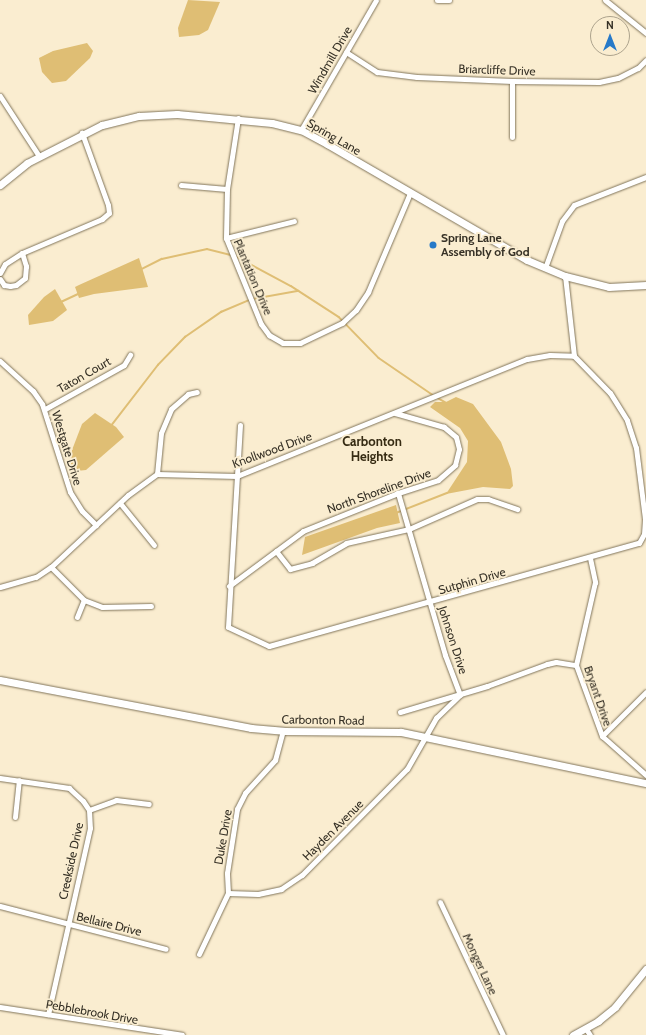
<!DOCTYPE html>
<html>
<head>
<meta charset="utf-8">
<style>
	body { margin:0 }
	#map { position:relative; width:646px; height:1035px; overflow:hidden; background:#faedd0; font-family:Cabin,sans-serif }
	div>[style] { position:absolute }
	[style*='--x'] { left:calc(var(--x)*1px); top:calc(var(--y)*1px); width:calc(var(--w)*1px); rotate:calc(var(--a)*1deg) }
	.water>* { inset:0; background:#dfbe74 }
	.stream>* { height:1.5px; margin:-0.75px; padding:0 0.75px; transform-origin:0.75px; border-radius:0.75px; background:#dfbe74 }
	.roads { filter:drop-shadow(0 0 1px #81755b) drop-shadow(0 0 1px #81755b) }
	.street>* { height:5px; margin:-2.5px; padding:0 2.5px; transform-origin:2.5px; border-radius:2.5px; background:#fff }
	.secondary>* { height:7px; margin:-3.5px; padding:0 3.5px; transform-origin:3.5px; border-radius:3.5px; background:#fff }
	.dots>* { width:11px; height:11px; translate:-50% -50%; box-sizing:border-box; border:2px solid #faedd0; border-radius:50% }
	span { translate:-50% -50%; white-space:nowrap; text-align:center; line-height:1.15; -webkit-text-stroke:3.5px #faedd0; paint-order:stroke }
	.street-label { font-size:12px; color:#363126 }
	.poi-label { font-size:12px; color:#363126; font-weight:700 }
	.left { translate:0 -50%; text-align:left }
	.neighbourhood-label { font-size:13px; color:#362b13; font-weight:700 }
	.north { position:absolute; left:590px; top:16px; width:40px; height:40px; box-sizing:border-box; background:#faedd0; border:1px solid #aca28c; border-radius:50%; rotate:0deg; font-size:11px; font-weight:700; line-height:16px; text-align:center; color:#363126 }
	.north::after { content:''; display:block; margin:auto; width:14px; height:18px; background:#2679c8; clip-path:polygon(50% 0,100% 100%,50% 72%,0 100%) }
</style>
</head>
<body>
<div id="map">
	<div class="water">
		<i style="clip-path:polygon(188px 0,220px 2px,208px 30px,199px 35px,179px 37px,178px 28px)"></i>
		<i style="clip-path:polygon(87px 43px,93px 51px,90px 58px,66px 81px,52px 83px,42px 72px,39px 58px,53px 51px)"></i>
		<i style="clip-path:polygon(139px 258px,148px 287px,94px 294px,79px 298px,75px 287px,79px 285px)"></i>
		<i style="clip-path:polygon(55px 289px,67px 310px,53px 321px,29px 325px,28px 315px,44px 297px)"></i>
		<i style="clip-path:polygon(456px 397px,473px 404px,501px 442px,511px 469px,513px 486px,510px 489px,483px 487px,446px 494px,467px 462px,468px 441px,460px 428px,430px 407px,435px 402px,446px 402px)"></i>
		<i style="clip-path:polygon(95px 413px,116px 427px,124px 437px,86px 470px,77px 471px,71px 464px,72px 450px,82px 424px)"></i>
		<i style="clip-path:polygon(396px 505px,400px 523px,377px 528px,302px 555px,305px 537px)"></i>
	</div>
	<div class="stream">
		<i style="--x:237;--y:257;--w:61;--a:28.2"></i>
		<i style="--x:291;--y:286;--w:57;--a:32.9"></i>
		<i style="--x:339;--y:317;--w:57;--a:45.7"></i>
		<i style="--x:379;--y:358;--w:65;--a:34.4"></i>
		<i style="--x:142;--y:269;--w:22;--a:-27"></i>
		<i style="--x:162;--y:259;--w:46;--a:-12.5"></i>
		<i style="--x:207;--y:249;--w:25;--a:14"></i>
		<i style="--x:253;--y:299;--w:46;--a:-10.1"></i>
		<i style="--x:61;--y:302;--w:19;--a:-25"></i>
		<i style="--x:436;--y:397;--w:13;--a:29"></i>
		<i style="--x:111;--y:426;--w:77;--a:-52.4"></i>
		<i style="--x:158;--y:365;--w:39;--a:-46"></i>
		<i style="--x:185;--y:337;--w:44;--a:-34.8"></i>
		<i style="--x:221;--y:312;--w:30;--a:-23"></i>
		<i style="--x:396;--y:513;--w:55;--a:-21.4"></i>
	</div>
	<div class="roads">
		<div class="street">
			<i style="--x:437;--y:0;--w:12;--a:0"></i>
			<i style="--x:605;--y:0;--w:53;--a:38.8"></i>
			<i style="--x:346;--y:52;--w:37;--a:33"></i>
			<i style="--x:377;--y:72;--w:40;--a:7.1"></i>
			<i style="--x:417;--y:77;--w:95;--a:2.4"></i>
			<i style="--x:512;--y:81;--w:87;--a:0.7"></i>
			<i style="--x:599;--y:82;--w:19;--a:-12"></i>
			<i style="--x:618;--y:78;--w:22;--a:-27"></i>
			<i style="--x:638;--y:68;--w:11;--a:-45"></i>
			<i style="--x:0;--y:96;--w:72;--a:57"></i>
			<i style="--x:238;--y:118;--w:72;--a:98.8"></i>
			<i style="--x:227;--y:189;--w:49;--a:91.2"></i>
			<i style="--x:226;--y:238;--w:93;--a:67.9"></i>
			<i style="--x:261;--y:324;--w:14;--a:54"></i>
			<i style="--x:269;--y:335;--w:16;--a:30"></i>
			<i style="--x:283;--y:343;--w:17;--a:0"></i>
			<i style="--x:300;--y:343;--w:47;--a:-25.5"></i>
			<i style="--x:342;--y:323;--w:19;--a:-43"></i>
			<i style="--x:356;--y:310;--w:22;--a:-56"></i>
			<i style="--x:368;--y:292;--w:108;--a:-67"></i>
			<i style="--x:301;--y:130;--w:150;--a:-60"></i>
			<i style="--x:512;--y:137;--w:56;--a:-90"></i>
			<i style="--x:181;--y:185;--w:46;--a:5"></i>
			<i style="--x:226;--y:238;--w:70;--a:-14"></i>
			<i style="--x:22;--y:253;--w:87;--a:-23"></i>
			<i style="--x:102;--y:219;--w:9;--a:-41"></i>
			<i style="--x:109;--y:213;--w:8;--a:-97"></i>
			<i style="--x:108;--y:205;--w:77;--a:-109.9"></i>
			<i style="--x:545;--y:268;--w:50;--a:-70.1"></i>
			<i style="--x:562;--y:221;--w:20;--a:-53"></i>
			<i style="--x:574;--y:205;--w:77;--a:-21.3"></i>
			<i style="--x:0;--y:273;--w:10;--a:-61"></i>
			<i style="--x:5;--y:264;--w:20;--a:-33"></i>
			<i style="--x:22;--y:253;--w:14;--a:73"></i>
			<i style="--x:26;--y:266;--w:12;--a:95"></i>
			<i style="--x:25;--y:278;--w:11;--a:142"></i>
			<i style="--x:16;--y:285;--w:6;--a:171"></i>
			<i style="--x:10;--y:286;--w:6;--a:-171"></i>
			<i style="--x:4;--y:285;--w:7;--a:-124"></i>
			<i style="--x:0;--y:361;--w:45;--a:42.3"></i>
			<i style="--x:33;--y:391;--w:16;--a:55"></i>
			<i style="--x:42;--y:404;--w:92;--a:72.3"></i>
			<i style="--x:70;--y:492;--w:22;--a:58"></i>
			<i style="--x:82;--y:511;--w:20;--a:45"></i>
			<i style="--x:45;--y:409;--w:90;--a:-29.1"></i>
			<i style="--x:124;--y:365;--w:12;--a:-59"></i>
			<i style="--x:240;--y:425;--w:202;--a:93.4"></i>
			<i style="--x:228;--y:627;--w:45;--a:24.9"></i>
			<i style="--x:269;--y:646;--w:384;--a:-15.6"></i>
			<i style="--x:639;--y:543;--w:10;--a:-61"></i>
			<i style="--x:644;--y:534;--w:15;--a:-86"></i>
			<i style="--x:645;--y:519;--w:72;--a:-97.2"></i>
			<i style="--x:636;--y:448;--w:29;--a:-108"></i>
			<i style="--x:627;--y:420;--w:32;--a:-122"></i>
			<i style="--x:610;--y:393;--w:52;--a:-134.2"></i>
			<i style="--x:574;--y:356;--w:81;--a:-96.4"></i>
			<i style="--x:157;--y:474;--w:41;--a:-84.4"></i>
			<i style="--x:161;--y:433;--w:26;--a:-67"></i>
			<i style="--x:171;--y:409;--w:23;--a:-41"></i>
			<i style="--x:188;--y:394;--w:9;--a:-13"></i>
			<i style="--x:120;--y:503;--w:54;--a:51"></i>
			<i style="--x:276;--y:551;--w:23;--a:52"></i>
			<i style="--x:290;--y:569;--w:23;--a:-15"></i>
			<i style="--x:312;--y:563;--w:39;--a:-30"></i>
			<i style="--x:346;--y:543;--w:65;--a:-12.5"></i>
			<i style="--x:409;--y:529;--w:74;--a:-23.8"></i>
			<i style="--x:477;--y:499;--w:11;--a:0"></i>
			<i style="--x:488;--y:499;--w:31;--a:19"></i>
			<i style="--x:590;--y:558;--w:25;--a:78"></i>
			<i style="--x:595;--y:582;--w:85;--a:102.9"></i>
			<i style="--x:576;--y:665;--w:76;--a:69.9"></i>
			<i style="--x:602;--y:736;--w:59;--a:41.6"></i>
			<i style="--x:51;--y:567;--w:47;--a:45"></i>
			<i style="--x:84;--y:600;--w:19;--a:21"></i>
			<i style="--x:102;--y:607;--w:49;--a:-1.2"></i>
			<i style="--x:229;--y:586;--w:92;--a:-36.6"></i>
			<i style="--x:303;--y:531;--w:102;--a:-21.8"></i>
			<i style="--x:398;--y:493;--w:42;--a:-18"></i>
			<i style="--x:438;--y:480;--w:23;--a:-41"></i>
			<i style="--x:455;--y:465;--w:16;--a:-76"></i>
			<i style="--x:459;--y:449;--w:12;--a:-104"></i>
			<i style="--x:456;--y:437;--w:16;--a:-140"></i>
			<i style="--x:444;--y:427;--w:51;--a:-164.1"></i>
			<i style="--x:0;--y:587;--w:37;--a:-16"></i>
			<i style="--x:36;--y:577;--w:18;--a:-34"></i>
			<i style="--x:51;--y:567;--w:105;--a:-43.1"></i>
			<i style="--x:128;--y:495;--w:36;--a:-36"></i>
			<i style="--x:157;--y:474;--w:80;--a:1.4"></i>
			<i style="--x:237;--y:476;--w:313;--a:-22"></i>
			<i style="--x:527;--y:359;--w:23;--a:-10"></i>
			<i style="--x:550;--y:355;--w:24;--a:2"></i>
			<i style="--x:77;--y:617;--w:18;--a:-68"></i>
			<i style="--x:400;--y:712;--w:91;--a:-16.6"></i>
			<i style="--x:487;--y:686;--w:64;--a:-20.1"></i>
			<i style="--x:547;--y:664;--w:9;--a:-13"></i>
			<i style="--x:556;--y:662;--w:20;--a:9"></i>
			<i style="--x:602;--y:736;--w:62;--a:-45"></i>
			<i style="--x:0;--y:778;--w:70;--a:8.2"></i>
			<i style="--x:69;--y:788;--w:19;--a:43"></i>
			<i style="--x:83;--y:801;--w:11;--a:56"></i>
			<i style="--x:89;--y:810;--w:18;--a:87"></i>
			<i style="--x:90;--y:828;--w:191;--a:102.7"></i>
			<i style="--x:89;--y:810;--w:29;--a:-20"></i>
			<i style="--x:116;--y:800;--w:33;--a:7"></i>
			<i style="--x:15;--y:817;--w:37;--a:-84"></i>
			<i style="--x:228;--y:893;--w:30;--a:2"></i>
			<i style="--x:258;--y:894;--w:24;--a:-12"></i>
			<i style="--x:281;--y:889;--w:25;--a:-34"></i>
			<i style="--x:302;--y:875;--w:149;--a:-45.3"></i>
			<i style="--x:407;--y:769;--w:59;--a:-60.4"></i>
			<i style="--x:436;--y:718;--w:33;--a:-44"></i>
			<i style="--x:460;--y:695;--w:43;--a:-110.6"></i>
			<i style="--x:445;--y:655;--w:169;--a:-106.2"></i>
			<i style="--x:440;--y:902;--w:147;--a:64.7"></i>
			<i style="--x:0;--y:906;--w:171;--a:14.5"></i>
			<i style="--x:199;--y:954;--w:68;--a:-64.6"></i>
			<i style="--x:228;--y:893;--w:20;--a:-93"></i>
			<i style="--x:227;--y:873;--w:65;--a:-81.1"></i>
			<i style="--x:237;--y:809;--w:18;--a:-63"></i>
			<i style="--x:245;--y:793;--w:45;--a:-47.7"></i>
			<i style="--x:275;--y:760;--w:30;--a:-75"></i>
			<i style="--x:0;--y:1007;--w:184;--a:8.7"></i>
			<i style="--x:586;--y:1029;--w:7;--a:56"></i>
		</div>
		<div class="secondary">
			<i style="--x:0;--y:185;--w:35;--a:-39"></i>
			<i style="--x:27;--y:163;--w:84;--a:-26.9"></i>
			<i style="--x:102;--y:125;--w:38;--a:-14"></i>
			<i style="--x:139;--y:116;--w:38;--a:-3"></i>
			<i style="--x:177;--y:114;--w:95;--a:5.4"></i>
			<i style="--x:272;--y:123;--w:30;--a:14"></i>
			<i style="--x:301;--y:130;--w:30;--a:28"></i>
			<i style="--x:327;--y:144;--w:231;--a:30.1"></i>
			<i style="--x:527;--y:260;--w:41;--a:22.8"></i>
			<i style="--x:565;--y:276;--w:45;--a:14"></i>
			<i style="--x:609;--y:287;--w:37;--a:-3"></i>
			<i style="--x:0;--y:680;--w:256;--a:10.8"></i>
			<i style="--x:251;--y:728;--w:32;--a:5"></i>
			<i style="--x:283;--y:731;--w:118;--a:0.5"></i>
			<i style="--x:401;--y:732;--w:250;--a:11.8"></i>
			<i style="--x:573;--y:1035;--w:29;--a:-29"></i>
			<i style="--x:598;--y:1021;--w:22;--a:-39"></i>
			<i style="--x:615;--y:1007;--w:49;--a:-50.8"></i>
		</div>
	</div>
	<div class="dots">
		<i style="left:433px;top:245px;background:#2679c8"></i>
	</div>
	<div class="street-label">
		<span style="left:330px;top:60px;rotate:-60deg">Windmill Drive</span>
		<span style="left:497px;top:70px;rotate:2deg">Briarcliffe Drive</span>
		<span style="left:334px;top:137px;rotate:30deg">Spring Lane</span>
		<span style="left:253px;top:277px;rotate:67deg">Plantation Drive</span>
		<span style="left:84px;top:375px;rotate:-30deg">Taton Court</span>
		<span style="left:67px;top:448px;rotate:73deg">Westgate Drive</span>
		<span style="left:272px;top:450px;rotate:-20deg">Knollwood Drive</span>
		<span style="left:379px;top:491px;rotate:-20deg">North Shoreline Drive</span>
		<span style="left:472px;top:581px;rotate:-16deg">Sutphin Drive</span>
		<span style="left:453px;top:640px;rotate:72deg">Johnson Drive</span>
		<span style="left:598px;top:696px;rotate:71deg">Bryant Drive</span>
		<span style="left:323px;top:720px;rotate:1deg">Carbonton Road</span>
		<span style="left:333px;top:830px;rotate:-45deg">Hayden Avenue</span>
		<span style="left:223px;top:837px;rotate:-80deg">Duke Drive</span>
		<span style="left:71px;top:861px;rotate:-78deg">Creekside Drive</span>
		<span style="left:109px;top:924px;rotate:14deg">Bellaire Drive</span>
		<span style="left:480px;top:964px;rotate:65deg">Monger Lane</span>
		<span style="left:92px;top:1012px;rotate:10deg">Pebblebrook Drive</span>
	</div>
	<div class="poi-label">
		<span class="left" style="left:441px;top:245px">Spring Lane<br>Assembly of God</span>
	</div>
	<div class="neighbourhood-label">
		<span style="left:372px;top:449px">Carbonton<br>Heights</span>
	</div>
	<div class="north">N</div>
</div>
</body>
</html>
